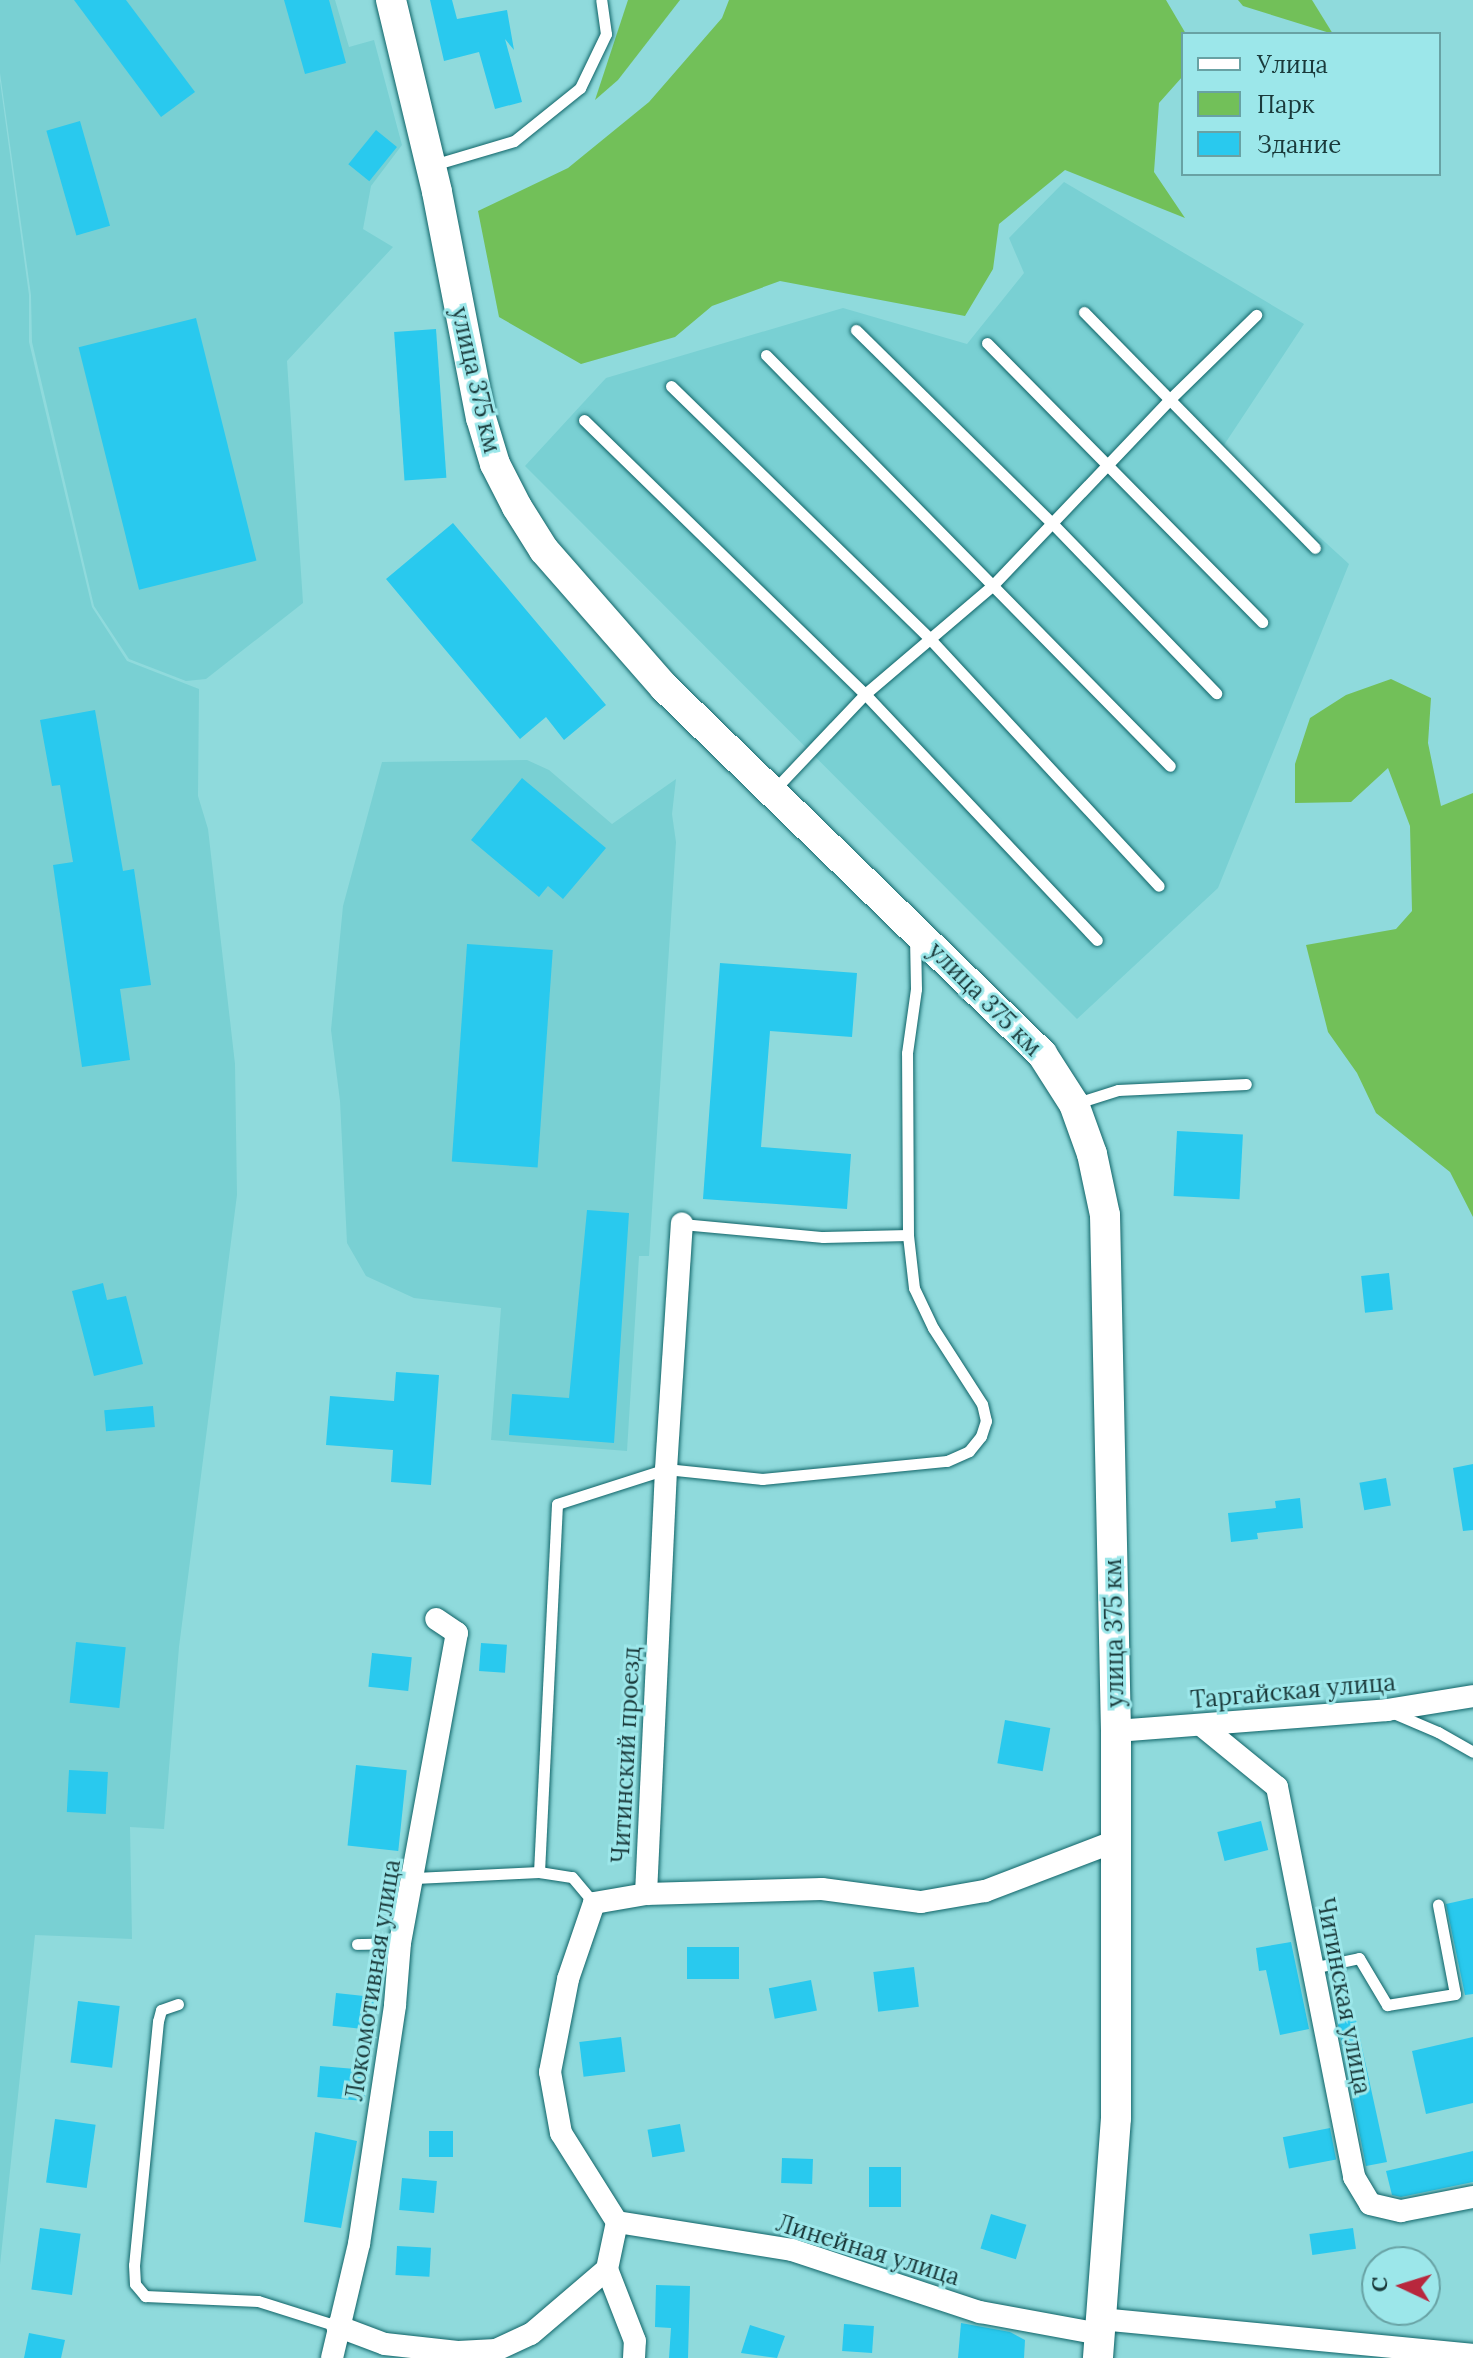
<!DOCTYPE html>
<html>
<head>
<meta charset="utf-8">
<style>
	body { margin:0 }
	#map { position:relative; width:1473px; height:2358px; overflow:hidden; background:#8fdadc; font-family:Lora,serif }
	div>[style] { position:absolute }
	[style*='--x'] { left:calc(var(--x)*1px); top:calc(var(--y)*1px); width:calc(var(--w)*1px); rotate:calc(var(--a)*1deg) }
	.built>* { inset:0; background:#79d0d3 }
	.green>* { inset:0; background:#72c059 }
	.building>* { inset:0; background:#29c9ee; transform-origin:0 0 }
	.roads { filter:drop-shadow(0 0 2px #106468) drop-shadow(0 0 2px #106468) }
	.service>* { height:11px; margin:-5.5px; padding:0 5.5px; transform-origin:5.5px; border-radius:5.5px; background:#fff }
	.minor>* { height:22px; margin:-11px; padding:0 11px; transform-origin:11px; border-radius:11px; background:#fff }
	.secondary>* { height:30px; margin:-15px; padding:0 15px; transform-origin:15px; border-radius:15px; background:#fff }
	span { translate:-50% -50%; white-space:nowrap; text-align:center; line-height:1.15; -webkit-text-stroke:6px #9ce7ea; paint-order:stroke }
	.street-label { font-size:24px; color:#1a3a3b }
	.legend { position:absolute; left:1181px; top:32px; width:260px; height:144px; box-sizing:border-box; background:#9ce7ea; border:2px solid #68a2a4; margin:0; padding:10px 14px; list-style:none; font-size:24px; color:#1a3a3b }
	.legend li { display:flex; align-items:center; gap:16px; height:40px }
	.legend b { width:40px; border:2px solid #68a2a4 }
	.north { position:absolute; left:1361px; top:2246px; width:80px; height:80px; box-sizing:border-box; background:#9ce7ea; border:2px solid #68a2a4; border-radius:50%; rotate:274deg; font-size:22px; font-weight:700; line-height:32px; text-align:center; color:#1a3a3b }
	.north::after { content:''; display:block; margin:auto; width:28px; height:36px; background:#b8273d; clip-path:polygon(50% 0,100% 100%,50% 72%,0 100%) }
</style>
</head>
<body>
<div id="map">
	<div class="built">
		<i style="clip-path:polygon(0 0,335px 0,349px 47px,374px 40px,402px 145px,371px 186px,363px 229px,393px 247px,287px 361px,303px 603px,206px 679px,186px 681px,129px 659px,94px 606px,32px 342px,31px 295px,0 73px)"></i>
		<i style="clip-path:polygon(0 81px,29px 295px,29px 342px,92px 607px,127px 661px,199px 689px,198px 796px,208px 829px,235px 1064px,237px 1195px,179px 1647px,164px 1829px,130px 1827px,132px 1939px,35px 1935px,0 2265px)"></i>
		<i style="clip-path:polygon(1064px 182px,1304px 324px,1222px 448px,1349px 564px,1218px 888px,1077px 1019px,525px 466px,606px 378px,843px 308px,967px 344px,1024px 273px,1009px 238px)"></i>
		<i style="clip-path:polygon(527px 760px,549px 770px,612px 824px,676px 779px,672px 814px,676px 842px,649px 1256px,639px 1256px,627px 1451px,491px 1440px,501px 1308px,414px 1298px,366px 1276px,347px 1243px,340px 1101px,331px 1030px,343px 906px,382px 762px)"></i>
	</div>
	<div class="green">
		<i style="clip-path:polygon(628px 0,680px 0,618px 80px,595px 100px)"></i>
		<i style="clip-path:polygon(729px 0,1166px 0,1186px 34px,1183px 34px,1183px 76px,1159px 103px,1154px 172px,1185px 218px,1065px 170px,999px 224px,993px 269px,965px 316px,780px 281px,712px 306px,675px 337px,581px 364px,499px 317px,478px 211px,568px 168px,649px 102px,722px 18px)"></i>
		<i style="clip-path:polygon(1238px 0,1312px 0,1333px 34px,1243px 6px)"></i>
		<i style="clip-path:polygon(1391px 679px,1431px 698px,1428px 743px,1441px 806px,1473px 793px,1473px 1217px,1450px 1172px,1376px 1113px,1357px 1073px,1328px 1032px,1306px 945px,1396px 929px,1412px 911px,1410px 826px,1388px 768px,1351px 802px,1295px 803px,1295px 764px,1310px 718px,1346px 695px)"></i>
	</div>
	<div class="building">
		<i style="clip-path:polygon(74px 0,126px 0,195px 92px,161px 117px)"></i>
		<i style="clip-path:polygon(284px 0,329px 0,346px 63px,305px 74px)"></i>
		<i style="clip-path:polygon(430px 0,452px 0,457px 19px,507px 10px,514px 50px,505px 39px,522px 102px,495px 109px,479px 52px,444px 61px)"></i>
		<i style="left:80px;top:121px;width:109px;height:35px;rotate:74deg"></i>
		<i style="left:376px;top:130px;width:27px;height:44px;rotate:39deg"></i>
		<i style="left:196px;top:318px;width:250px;height:121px;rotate:76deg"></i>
		<i style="left:436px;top:329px;width:149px;height:42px;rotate:86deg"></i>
		<i style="clip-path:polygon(453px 523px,606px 705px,564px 740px,546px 717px,520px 739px,386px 579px)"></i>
		<i style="clip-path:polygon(95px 710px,123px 871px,134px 869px,151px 985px,120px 989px,130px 1060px,82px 1067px,53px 865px,73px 862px,60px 785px,52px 786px,40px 720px)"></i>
		<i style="clip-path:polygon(522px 778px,606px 848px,563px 899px,548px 886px,539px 897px,471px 840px)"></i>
		<i style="left:467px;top:944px;width:86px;height:218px;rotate:4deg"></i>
		<i style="clip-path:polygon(720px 963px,857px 973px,852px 1037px,770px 1031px,761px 1147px,851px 1154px,847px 1209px,703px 1199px)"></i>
		<i style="left:1177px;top:1131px;width:66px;height:65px;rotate:3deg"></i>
		<i style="clip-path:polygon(587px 1210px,629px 1213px,614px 1443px,509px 1435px,512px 1394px,569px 1398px)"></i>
		<i style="left:1389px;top:1273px;width:37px;height:28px;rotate:84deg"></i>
		<i style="clip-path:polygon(103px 1283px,107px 1300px,126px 1296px,143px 1364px,94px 1376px,72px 1291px)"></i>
		<i style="clip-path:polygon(396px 1372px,439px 1375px,431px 1485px,391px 1482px,393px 1450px,326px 1445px,330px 1396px,394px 1401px)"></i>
		<i style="left:153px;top:1406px;width:21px;height:49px;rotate:85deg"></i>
		<i style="clip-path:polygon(1473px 1464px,1473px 1530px,1463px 1531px,1453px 1468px)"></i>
		<i style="left:1386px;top:1478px;width:28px;height:27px;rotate:80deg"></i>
		<i style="clip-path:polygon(1300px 1498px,1303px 1528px,1257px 1533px,1258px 1539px,1231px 1542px,1228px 1513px,1276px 1508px,1275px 1501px)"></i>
		<i style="left:76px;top:1642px;width:50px;height:61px;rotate:6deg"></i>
		<i style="left:481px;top:1643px;width:26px;height:28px;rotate:4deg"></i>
		<i style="left:372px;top:1653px;width:40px;height:34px;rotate:6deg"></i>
		<i style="left:1005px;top:1720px;width:46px;height:44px;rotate:10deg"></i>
		<i style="left:356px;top:1765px;width:51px;height:81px;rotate:6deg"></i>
		<i style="left:69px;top:1770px;width:39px;height:42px;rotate:3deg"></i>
		<i style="left:1261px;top:1821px;width:30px;height:45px;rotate:76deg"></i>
		<i style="clip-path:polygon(1473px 1898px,1473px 1994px,1465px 1995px,1446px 1904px)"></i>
		<i style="clip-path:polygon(1291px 1942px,1309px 2029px,1280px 2035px,1266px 1970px,1259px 1971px,1256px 1948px)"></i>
		<i style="left:739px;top:1947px;width:32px;height:52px;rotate:90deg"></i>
		<i style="left:914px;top:1967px;width:40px;height:41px;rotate:83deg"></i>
		<i style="left:811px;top:1980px;width:31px;height:43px;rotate:79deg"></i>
		<i style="left:336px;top:1993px;width:40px;height:33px;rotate:6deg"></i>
		<i style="left:78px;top:2001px;width:42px;height:62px;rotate:7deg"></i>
		<i style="clip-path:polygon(1354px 2011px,1387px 2162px,1366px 2166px,1336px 2015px)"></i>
		<i style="left:621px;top:2037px;width:35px;height:42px;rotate:83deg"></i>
		<i style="clip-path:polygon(1473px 2037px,1473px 2103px,1426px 2114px,1412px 2051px)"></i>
		<i style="left:320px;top:2066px;width:47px;height:31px;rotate:5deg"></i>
		<i style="left:55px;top:2119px;width:41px;height:64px;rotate:8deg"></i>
		<i style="left:680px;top:2124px;width:28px;height:33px;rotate:80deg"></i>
		<i style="left:1330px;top:2128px;width:32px;height:48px;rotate:79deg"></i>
		<i style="left:429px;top:2131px;width:24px;height:26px"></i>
		<i style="clip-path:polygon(315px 2132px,357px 2141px,341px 2228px,304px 2222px)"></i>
		<i style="clip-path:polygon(1473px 2151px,1473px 2182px,1401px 2197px,1392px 2195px,1386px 2171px)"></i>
		<i style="left:782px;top:2158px;width:31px;height:25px;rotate:2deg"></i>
		<i style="left:869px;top:2167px;width:32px;height:40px"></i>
		<i style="left:402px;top:2178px;width:35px;height:32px;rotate:5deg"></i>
		<i style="left:991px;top:2214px;width:37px;height:36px;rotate:17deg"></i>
		<i style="left:40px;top:2228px;width:41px;height:62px;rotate:8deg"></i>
		<i style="left:1353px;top:2228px;width:21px;height:44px;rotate:82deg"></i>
		<i style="left:397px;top:2246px;width:34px;height:29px;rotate:3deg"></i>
		<i style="clip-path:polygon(656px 2285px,690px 2286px,688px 2358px,669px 2358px,671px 2328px,655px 2327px)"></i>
		<i style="clip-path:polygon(961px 2323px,1010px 2332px,1025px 2340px,1024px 2358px,958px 2358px)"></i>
		<i style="left:844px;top:2324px;width:30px;height:27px;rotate:4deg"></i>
		<i style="clip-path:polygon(750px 2325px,785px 2336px,777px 2358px,741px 2353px)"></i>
		<i style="clip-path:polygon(29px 2333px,65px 2340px,61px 2358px,24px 2358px)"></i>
	</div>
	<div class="roads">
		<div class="service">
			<i style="--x:433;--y:165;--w:84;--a:-16.5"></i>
			<i style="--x:514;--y:141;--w:85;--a:-38.8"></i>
			<i style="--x:580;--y:88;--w:60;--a:-64.3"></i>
			<i style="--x:606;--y:34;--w:34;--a:-98"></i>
			<i style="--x:1084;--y:312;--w:330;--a:45.6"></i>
			<i style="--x:856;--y:330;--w:274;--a:44.6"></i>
			<i style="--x:1051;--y:522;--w:238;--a:46"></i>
			<i style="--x:987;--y:343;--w:392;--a:45.4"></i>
			<i style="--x:766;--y:355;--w:576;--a:45.49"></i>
			<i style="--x:671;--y:386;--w:363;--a:44.3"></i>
			<i style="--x:931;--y:640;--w:335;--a:47.2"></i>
			<i style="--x:584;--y:420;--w:392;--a:44.3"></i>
			<i style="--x:865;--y:694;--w:338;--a:46.7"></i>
			<i style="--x:773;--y:791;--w:134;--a:-46.5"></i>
			<i style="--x:865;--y:694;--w:167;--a:-40.4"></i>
			<i style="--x:992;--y:586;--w:257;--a:-46.4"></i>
			<i style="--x:1169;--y:400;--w:122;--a:-44.3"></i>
			<i style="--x:1077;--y:1103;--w:43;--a:-17.6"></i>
			<i style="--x:1118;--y:1090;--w:128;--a:-2.7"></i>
			<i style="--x:682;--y:1224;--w:142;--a:5.3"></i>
			<i style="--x:823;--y:1237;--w:85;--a:-1.3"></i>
			<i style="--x:908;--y:1235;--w:182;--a:-90.3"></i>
			<i style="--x:907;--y:1053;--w:65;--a:-82"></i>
			<i style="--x:916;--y:989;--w:50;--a:-91.1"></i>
			<i style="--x:1391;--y:1712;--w:51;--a:23.1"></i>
			<i style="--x:1438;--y:1732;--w:40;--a:29.7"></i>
			<i style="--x:539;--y:1872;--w:368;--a:-87.2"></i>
			<i style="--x:557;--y:1504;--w:114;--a:-17.8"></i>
			<i style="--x:666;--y:1469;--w:97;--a:5.9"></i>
			<i style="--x:762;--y:1479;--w:186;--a:-5.6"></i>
			<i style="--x:947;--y:1461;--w:24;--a:-24"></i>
			<i style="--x:969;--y:1451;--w:19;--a:-51"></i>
			<i style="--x:981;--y:1436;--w:16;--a:-72"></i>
			<i style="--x:986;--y:1421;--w:17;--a:-103"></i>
			<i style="--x:982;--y:1404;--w:90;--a:-122.8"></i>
			<i style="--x:933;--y:1328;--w:44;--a:-115.4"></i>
			<i style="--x:914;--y:1288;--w:53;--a:-96.5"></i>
			<i style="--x:415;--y:1878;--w:124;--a:-2.8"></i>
			<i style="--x:539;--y:1872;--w:33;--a:9"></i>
			<i style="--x:572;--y:1877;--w:34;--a:50"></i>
			<i style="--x:357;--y:1944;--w:43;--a:-1.3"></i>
			<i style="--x:1312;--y:1968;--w:48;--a:-12"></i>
			<i style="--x:1359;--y:1958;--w:55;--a:59.2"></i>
			<i style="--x:1387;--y:2005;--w:69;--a:-9.2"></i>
			<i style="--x:1455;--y:1994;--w:91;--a:-100.8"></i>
			<i style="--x:178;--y:2004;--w:18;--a:161"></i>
			<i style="--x:161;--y:2010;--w:11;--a:105"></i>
			<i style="--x:158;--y:2021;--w:245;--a:95.6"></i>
			<i style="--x:134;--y:2265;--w:19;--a:87"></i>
			<i style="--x:135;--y:2284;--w:16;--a:50"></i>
			<i style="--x:145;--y:2296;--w:113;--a:2.5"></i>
			<i style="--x:258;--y:2301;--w:83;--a:17.6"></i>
		</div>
		<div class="minor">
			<i style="--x:1201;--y:1725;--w:98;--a:39.2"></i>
			<i style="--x:1277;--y:1787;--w:398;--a:78.8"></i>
			<i style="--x:1354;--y:2177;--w:31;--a:59"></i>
			<i style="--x:1370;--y:2204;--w:32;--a:13"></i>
			<i style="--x:1401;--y:2211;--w:73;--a:-11"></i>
			<i style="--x:1116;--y:1731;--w:272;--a:-4.4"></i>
			<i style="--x:1387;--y:1710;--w:87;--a:-9.2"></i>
			<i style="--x:646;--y:1894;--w:176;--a:-1.6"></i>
			<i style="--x:822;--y:1889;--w:100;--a:7.5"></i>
			<i style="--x:921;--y:1902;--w:65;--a:-9.8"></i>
			<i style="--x:985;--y:1891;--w:140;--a:-20.9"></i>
			<i style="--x:617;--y:2222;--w:105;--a:-122.2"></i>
			<i style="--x:561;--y:2133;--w:62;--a:-100.2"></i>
			<i style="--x:550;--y:2072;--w:95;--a:-79"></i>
			<i style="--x:568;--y:1979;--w:80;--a:-71.1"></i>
			<i style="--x:594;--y:1903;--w:53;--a:-9.8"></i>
			<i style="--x:646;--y:1894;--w:425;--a:-87.3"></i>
			<i style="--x:666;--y:1469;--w:246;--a:-86.3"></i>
			<i style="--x:1101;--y:2319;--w:374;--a:5.5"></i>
			<i style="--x:337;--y:2326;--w:51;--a:20.6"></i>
			<i style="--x:385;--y:2344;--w:73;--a:6.3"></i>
			<i style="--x:458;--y:2352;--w:38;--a:-3"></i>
			<i style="--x:496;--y:2350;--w:38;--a:-25"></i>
			<i style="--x:531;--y:2334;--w:100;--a:-40.5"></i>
			<i style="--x:332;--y:2358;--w:117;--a:-76.7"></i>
			<i style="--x:359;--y:2244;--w:242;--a:-81.4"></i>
			<i style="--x:395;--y:2005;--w:62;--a:-85.4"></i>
			<i style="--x:400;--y:1943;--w:315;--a:-79.6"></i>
			<i style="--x:457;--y:1633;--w:25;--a:-146"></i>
			<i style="--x:634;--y:2358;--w:17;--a:-87"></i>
			<i style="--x:635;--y:2341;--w:77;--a:-111.3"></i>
			<i style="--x:607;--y:2269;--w:48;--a:-78"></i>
			<i style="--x:617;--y:2222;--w:177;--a:9.1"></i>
			<i style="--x:792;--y:2250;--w:198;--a:18.3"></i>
			<i style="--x:980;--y:2312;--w:122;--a:10.4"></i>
		</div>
		<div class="secondary">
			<i style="--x:391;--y:0;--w:197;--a:76.5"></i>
			<i style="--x:437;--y:192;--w:230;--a:79"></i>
			<i style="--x:481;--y:418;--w:48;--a:73.1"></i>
			<i style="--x:495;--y:464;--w:48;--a:62.9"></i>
			<i style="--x:517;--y:507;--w:51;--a:57.9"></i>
			<i style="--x:544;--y:550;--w:182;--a:48.8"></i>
			<i style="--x:664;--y:687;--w:527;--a:44.15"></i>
			<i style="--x:1042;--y:1054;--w:59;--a:57.4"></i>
			<i style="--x:1074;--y:1104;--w:53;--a:70.2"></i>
			<i style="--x:1092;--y:1154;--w:62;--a:78"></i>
			<i style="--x:1105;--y:1215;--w:516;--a:88.78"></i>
			<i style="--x:1116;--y:1731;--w:387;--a:90"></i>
			<i style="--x:1116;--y:2118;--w:241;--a:94.3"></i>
		</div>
	</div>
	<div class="street-label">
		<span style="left:476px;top:380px;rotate:77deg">улица 375 км</span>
		<span style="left:985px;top:999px;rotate:45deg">улица 375 км</span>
		<span style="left:1114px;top:1633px;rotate:-91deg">улица 375 км</span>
		<span style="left:1293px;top:1691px;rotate:-5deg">Таргайская улица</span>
		<span style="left:626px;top:1755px;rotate:-87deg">Читинский проезд</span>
		<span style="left:373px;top:1980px;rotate:-81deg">Локомотивная улица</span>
		<span style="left:1344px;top:1996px;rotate:79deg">Читинская улица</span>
		<span style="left:868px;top:2250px;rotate:17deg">Линейная улица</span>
	</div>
	<ul class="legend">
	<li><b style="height:10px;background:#fff"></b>Улица</li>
	<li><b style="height:22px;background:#72c059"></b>Парк</li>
	<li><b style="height:22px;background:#29c9ee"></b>Здание</li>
	</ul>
	<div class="north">С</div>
</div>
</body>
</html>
